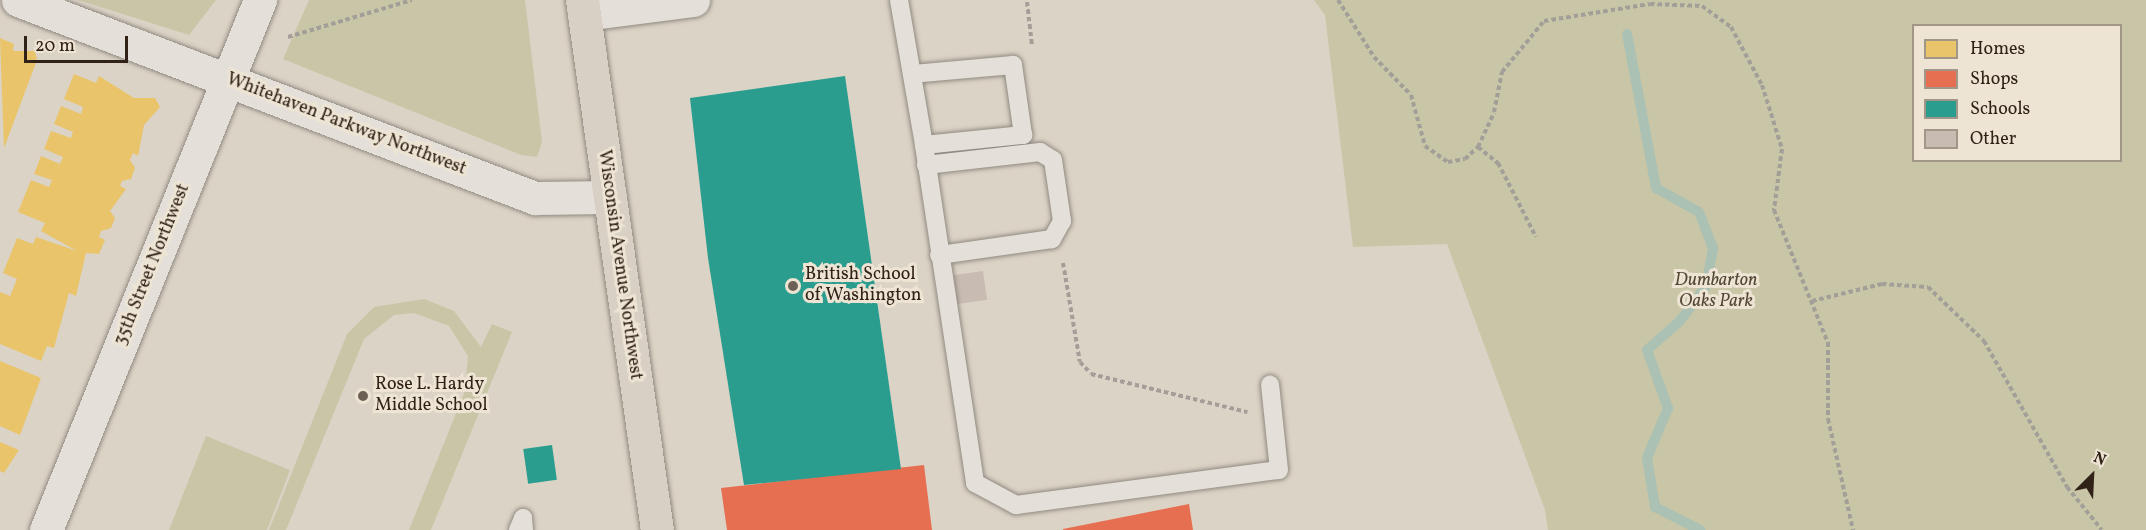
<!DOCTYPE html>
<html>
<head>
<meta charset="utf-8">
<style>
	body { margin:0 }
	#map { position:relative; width:2146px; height:530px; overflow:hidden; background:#dbd3c5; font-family:Vollkorn,serif }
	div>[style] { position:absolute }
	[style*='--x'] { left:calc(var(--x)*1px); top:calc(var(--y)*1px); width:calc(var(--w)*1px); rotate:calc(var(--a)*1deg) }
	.green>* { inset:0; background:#c8c6a7 }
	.homes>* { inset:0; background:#e9c46a }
	.shops>* { inset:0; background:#e76f51 }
	.schools>* { inset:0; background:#2a9d8f; transform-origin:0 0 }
	.stream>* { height:10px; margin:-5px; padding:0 5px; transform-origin:5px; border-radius:5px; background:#abc1b3 }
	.building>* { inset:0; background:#c8bbb2; transform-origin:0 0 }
	.path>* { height:4px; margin-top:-2px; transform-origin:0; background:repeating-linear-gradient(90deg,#a49e98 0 4.5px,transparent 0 7.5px) }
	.roads { filter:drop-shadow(0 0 2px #918a81) drop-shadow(0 0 2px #918a81) }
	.lane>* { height:18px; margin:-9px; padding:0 9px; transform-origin:9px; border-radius:9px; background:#e4e0d9 }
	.street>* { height:33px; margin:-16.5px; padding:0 16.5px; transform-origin:16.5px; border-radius:16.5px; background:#e4e0d9 }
	.primary>* { height:33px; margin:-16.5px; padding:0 16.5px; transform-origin:16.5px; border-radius:16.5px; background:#d8d0c4 }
	.dots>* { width:16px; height:16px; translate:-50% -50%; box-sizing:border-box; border:3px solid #ede4d4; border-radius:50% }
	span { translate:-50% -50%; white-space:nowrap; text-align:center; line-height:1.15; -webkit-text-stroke:6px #ede4d4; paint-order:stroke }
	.street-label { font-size:18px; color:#312217 }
	.poi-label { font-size:18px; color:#312217 }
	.left { translate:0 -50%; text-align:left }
	.park-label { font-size:18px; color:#534835; font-style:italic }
	.legend { position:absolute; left:1912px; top:24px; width:210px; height:138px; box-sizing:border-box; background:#ede4d4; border:2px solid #a29688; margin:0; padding:8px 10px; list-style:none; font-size:18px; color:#312217 }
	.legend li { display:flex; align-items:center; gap:12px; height:30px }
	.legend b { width:30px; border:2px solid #a29688 }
	.north { position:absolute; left:2062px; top:446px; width:60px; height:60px; -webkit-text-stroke:4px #ede4d4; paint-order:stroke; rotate:24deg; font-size:16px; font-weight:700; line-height:24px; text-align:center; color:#312217 }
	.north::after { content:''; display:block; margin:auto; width:21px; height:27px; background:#312217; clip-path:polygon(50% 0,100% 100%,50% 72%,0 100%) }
	.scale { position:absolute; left:24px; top:36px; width:104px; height:27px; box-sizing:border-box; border:3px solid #312217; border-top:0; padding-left:8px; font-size:18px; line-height:21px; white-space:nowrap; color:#312217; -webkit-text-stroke:4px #ede4d4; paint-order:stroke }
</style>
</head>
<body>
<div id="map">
	<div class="green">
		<i style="clip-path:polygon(78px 0,216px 0,189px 35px)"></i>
		<i style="clip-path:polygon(309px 0,525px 0,542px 142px,537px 157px,521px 155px,283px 59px)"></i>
		<i style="clip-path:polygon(evenodd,1314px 0,2146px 0,2146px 530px,1548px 530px,1545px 510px,1447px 244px,1353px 247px,1325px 15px,1314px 0,1914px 26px,2120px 26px,2120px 160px,1914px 160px,1914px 26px)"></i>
		<i style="clip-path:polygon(424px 299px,454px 311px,481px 347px,492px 324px,512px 332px,431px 530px,409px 530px,465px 391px,468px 356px,449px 326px,414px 313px,394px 315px,364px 339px,286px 530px,269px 530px,347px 334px,374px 307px)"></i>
		<i style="clip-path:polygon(206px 436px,290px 470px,267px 530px,169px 530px)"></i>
	</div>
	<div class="homes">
		<i style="clip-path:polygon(0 38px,14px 44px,13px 51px,35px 51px,37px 60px,4px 148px)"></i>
		<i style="clip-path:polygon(74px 74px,96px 83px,99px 76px,134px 98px,155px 98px,160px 107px,144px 125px,138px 156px,133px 153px,130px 160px,135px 168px,131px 179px,122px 181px,120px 186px,126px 189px,110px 211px,115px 218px,111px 228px,101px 231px,99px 237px,105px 240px,99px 254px,86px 253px,76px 296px,69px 293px,54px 348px,47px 346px,41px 361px,0 344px,0 292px,10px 296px,17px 279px,3px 273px,17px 238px,33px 244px,36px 237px,77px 251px,41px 231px,45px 223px,18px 212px,31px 180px,49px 187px,52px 180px,34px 174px,41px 156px,60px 164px,63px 157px,44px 149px,51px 131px,71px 138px,73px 132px,54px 124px,61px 106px,81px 114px,83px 107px,64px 99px)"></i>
		<i style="clip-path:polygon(0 361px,41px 378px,20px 435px,0 426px)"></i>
		<i style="clip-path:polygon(0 442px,19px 450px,4px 473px,0 471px)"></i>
	</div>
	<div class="shops">
		<i style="clip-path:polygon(924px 465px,932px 530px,727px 530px,721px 488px)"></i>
		<i style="clip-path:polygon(1189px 504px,1193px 530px,1063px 530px,1063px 529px)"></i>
	</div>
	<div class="schools">
		<i style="clip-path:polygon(845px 76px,901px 469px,744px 485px,708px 258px,690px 98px)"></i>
		<i style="left:552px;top:445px;width:35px;height:29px;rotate:82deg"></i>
	</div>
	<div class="stream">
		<i style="--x:1627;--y:34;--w:157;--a:79.3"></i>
		<i style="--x:1656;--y:188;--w:49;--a:29.2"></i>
		<i style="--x:1699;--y:212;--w:39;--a:69"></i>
		<i style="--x:1713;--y:248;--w:39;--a:100"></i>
		<i style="--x:1706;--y:286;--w:44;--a:126.6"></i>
		<i style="--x:1680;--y:321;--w:44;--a:138.7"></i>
		<i style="--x:1647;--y:350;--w:62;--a:70.1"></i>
		<i style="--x:1668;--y:408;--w:54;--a:112.8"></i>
		<i style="--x:1647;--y:458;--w:50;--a:80.7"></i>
		<i style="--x:1655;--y:507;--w:51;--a:27.1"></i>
	</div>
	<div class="building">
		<i style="left:983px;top:271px;width:29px;height:30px;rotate:82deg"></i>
	</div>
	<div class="path">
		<i style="--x:1338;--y:0;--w:67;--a:57.7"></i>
		<i style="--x:1374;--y:57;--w:53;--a:45.8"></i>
		<i style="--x:1411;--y:95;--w:53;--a:74.6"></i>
		<i style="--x:1425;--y:146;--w:28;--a:35"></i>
		<i style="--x:1448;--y:162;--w:17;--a:-10"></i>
		<i style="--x:1465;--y:159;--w:18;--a:-43"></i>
		<i style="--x:1478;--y:147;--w:38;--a:-65"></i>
		<i style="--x:1494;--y:112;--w:41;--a:-78.7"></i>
		<i style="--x:1502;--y:72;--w:66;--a:-50.5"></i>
		<i style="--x:1544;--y:21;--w:107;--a:-9.1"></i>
		<i style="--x:1650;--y:4;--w:52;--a:2.2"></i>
		<i style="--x:1702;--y:6;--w:36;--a:36"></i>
		<i style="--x:1731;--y:27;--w:66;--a:61.9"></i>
		<i style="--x:1762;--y:85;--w:67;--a:72.6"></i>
		<i style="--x:1782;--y:149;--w:62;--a:97.5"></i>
		<i style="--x:1774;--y:210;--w:144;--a:67.9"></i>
		<i style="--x:1828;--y:343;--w:76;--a:90"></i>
		<i style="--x:1828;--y:419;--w:114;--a:77.3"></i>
		<i style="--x:1027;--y:2;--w:43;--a:83.4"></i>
		<i style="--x:288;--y:37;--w:129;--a:-16.6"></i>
		<i style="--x:1478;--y:147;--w:26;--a:39"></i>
		<i style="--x:1498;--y:163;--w:83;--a:62.8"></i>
		<i style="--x:1063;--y:263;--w:100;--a:80.3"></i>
		<i style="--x:1080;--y:362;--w:16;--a:47"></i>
		<i style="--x:1091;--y:374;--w:161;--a:13.7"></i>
		<i style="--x:1812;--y:301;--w:72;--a:-13.7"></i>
		<i style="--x:1882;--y:284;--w:46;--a:3.7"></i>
		<i style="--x:1928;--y:287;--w:78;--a:44"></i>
		<i style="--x:1984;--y:341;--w:168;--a:60.4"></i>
		<i style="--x:2067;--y:487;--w:55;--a:50.9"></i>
	</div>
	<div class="roads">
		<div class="lane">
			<i style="--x:899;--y:0;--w:147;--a:80.2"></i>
			<i style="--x:924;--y:145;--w:100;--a:-5.8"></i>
			<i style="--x:1023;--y:135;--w:71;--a:-98.1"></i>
			<i style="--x:1013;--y:65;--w:100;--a:174.9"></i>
			<i style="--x:924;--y:145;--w:342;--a:81.4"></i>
			<i style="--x:975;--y:483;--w:47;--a:28.2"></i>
			<i style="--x:1016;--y:505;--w:265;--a:-7.6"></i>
			<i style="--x:1279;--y:470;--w:86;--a:-96"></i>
			<i style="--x:926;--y:165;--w:115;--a:-6.5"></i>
			<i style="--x:1040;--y:152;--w:15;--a:32"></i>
			<i style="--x:1053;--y:160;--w:62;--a:81.6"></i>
			<i style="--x:1062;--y:221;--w:21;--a:119"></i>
			<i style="--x:1052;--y:239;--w:114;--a:171.9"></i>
			<i style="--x:518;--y:530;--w:13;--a:-67"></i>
			<i style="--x:523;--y:518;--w:12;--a:85"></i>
		</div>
		<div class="street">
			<i style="--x:18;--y:0;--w:554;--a:20.96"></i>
			<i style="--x:535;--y:198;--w:75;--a:-0.8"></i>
			<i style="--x:584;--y:14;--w:110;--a:-7.3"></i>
			<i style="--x:46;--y:530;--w:572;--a:-68.01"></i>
		</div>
		<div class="primary">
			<i style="--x:582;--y:0;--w:535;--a:81.95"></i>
		</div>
	</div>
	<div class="dots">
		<i style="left:793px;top:286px;background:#6c6054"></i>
		<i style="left:363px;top:396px;background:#6c6054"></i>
	</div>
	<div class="street-label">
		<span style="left:346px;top:125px;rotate:21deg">Whitehaven Parkway Northwest</span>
		<span style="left:153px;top:265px;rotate:-68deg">35th Street Northwest</span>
		<span style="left:619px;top:265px;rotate:82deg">Wisconsin Avenue Northwest</span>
	</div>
	<div class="poi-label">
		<span class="left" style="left:805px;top:286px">British School<br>of Washington</span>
		<span class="left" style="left:375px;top:396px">Rose L. Hardy<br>Middle School</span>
	</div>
	<div class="park-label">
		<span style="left:1716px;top:292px">Dumbarton<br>Oaks Park</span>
	</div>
	<ul class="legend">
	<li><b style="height:16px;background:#e9c46a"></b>Homes</li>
	<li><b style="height:16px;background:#e76f51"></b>Shops</li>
	<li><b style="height:16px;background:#2a9d8f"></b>Schools</li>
	<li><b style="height:16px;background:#c8bbb2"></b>Other</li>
	</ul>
	<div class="north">N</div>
	<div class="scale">20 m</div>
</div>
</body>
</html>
